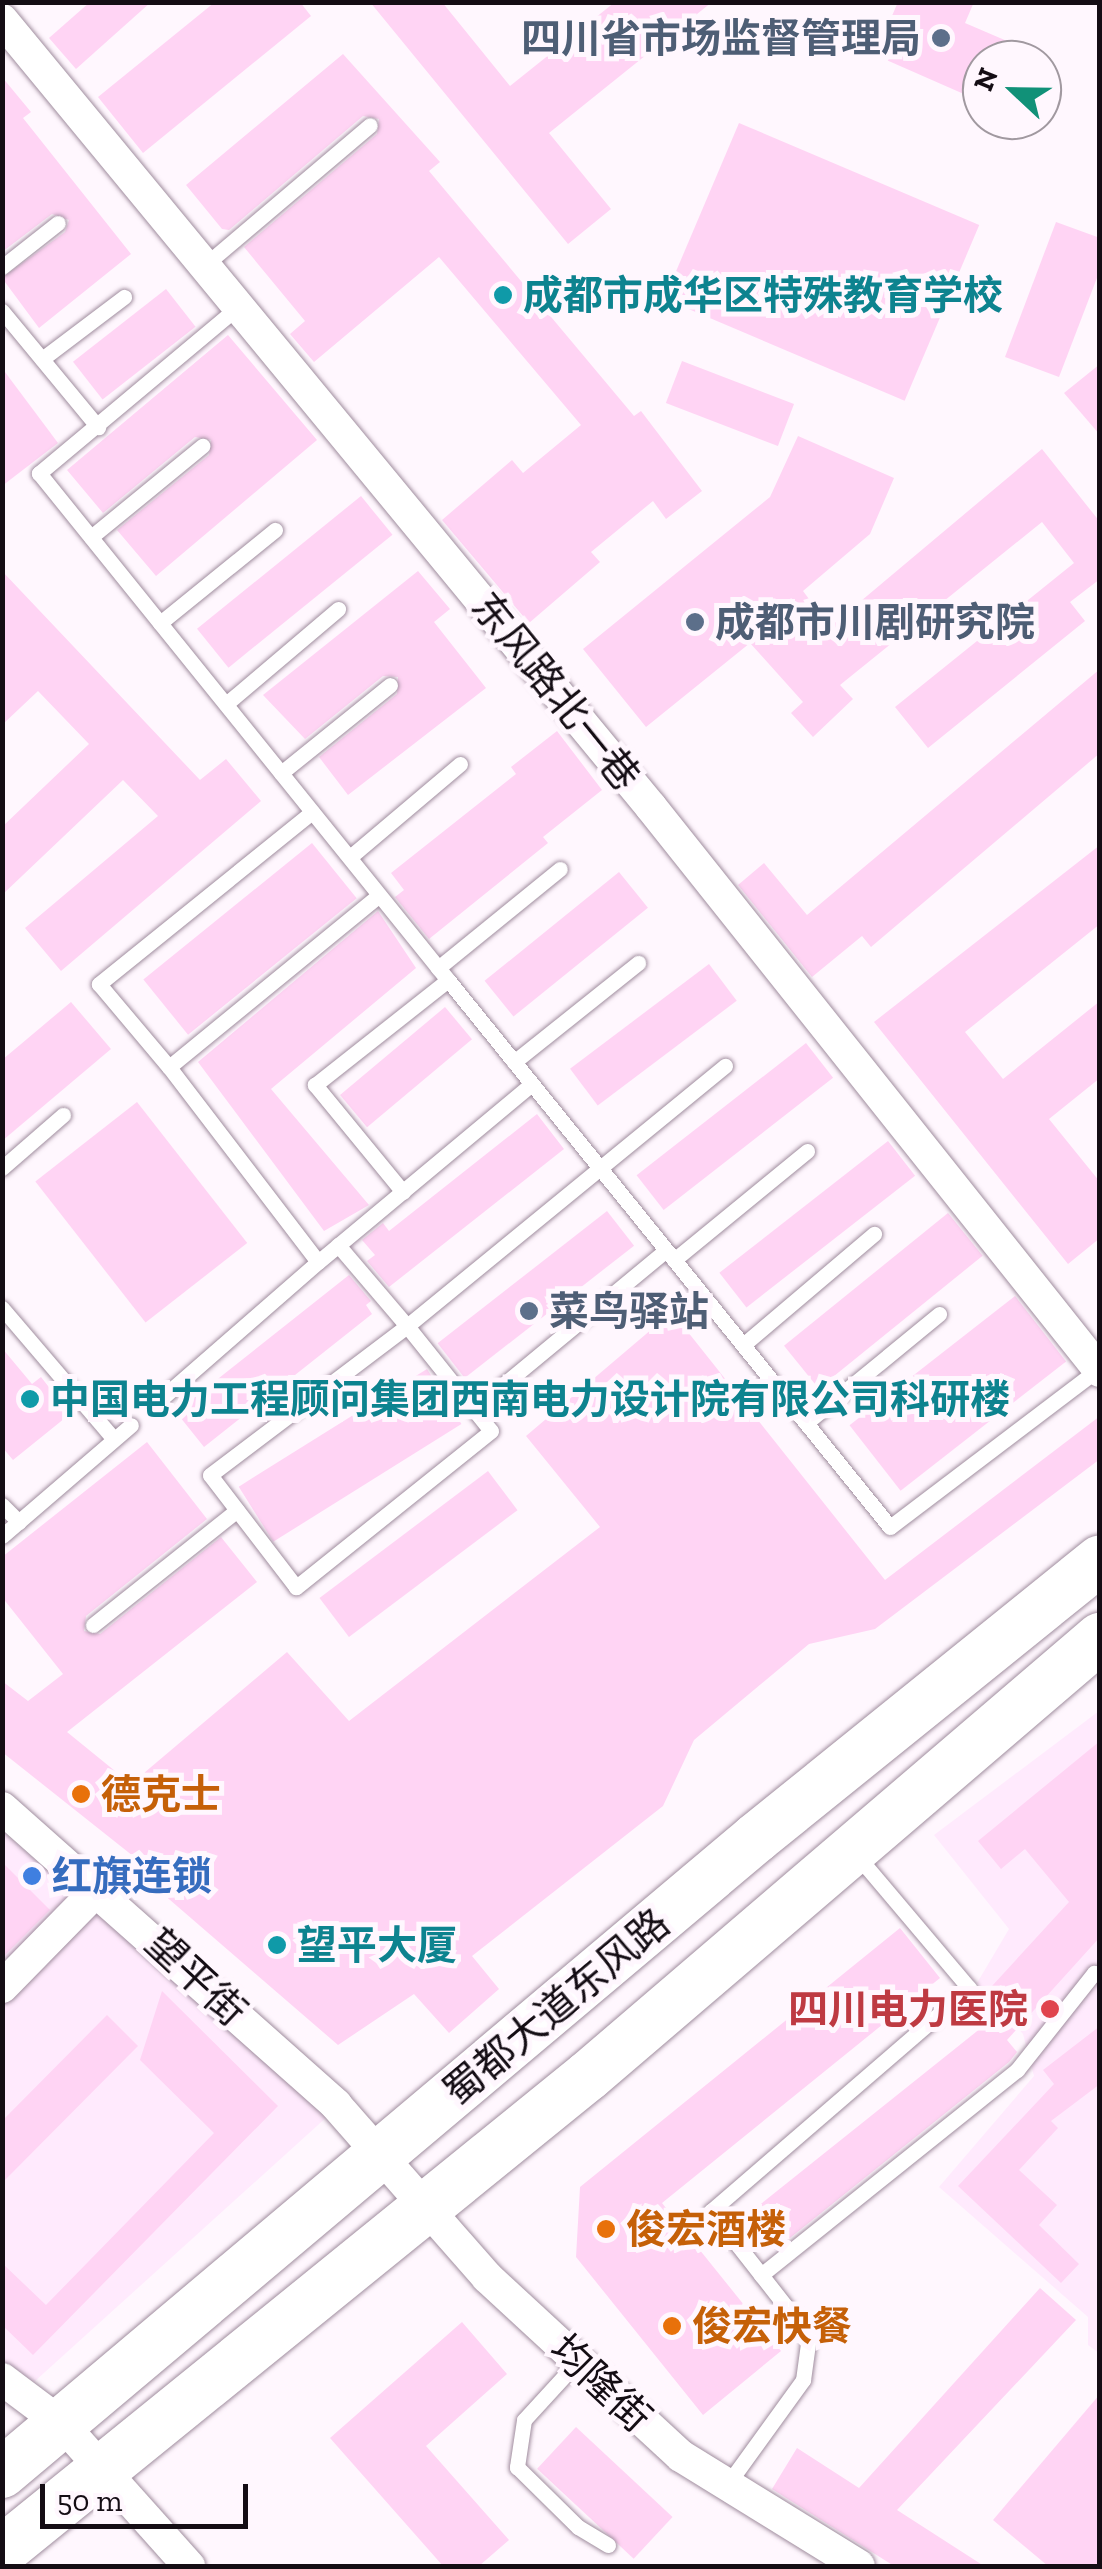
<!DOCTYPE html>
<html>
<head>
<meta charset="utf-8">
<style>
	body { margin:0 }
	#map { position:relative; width:1102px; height:2569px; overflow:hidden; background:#fff7fe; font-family:"Zilla Slab","Noto Sans SC",serif }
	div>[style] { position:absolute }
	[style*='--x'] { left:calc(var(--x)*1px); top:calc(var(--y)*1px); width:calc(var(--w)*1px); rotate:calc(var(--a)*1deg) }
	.built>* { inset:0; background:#ffeafd }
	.pier>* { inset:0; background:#fff7fe }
	.building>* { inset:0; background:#ffd4f4; transform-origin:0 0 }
	.roads { filter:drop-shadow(0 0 2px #a08d9e) drop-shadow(0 0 2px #a08d9e) }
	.lane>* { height:15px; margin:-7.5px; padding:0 7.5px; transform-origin:7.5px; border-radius:7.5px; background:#fff }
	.street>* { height:32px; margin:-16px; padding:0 16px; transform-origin:16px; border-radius:16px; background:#fff }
	.primary>* { height:50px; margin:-25px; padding:0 25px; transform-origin:25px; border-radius:25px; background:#fff }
	.dots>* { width:28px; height:28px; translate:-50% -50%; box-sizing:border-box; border:5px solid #fff7fe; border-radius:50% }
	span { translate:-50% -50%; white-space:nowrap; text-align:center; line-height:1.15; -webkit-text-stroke:10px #fff7fe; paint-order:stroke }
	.service-label { font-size:40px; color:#4e5e75; font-weight:700 }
	.right { translate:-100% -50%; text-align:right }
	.left { translate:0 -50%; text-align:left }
	.culture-label { font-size:40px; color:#0d838f; font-weight:700 }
	.street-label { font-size:40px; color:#140d14 }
	.food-label { font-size:40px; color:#c56008; font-weight:700 }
	.shop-label { font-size:40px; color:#366cbe; font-weight:700 }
	.health-label { font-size:40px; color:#be3a42; font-weight:700 }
	.frame { position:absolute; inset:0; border:5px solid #140d14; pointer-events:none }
	.north { position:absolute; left:962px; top:40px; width:100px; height:100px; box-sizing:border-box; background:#fff7fe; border:2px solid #a199a0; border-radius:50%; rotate:292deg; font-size:28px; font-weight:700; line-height:40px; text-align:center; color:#140d14 }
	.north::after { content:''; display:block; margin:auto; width:35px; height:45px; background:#119178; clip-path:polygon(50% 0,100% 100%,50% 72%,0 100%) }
	.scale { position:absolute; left:40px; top:2484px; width:208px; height:45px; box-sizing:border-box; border:5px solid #140d14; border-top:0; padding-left:12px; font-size:30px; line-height:35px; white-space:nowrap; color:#140d14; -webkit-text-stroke:8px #fff7fe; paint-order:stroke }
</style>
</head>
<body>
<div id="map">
	<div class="built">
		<i style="clip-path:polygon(1099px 1711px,1099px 2353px,1088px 2345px,1088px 2317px,939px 2187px,1034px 2076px,1023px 2034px,977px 1983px,1009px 1929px,934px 1835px)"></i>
		<i style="clip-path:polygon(2px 1831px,329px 2115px,34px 2382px,3px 2363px)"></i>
	</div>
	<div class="pier">
		<i style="clip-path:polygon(3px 2479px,6px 2481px,84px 2560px,76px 2566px,2px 2566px)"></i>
	</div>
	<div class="building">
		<i style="clip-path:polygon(90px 2px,151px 2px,76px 69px,49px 38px)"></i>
		<i style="clip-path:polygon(215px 2px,300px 2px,311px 16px,143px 153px,98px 97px)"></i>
		<i style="clip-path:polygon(370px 2px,442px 2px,510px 86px,615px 2px,712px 2px,549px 133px,611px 209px,568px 244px)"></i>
		<i style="clip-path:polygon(898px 2px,974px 2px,965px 23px,1051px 60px,982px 60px,982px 102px,875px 55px)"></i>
		<i style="clip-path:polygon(343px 54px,440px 162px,429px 171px,634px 416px,641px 411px,702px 491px,666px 519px,653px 501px,591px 552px,600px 562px,529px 623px,442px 520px,512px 460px,523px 473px,581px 425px,439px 257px,314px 362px,290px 334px,305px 321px,244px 247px,377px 134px,379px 119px,363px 116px,229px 230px,222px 229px,186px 185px)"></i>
		<i style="clip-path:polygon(2px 77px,31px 112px,23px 118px,131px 254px,39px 328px,2px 278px,65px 232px,69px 220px,52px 214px,2px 252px)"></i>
		<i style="left:739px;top:123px;width:261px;height:191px;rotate:23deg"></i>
		<i style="clip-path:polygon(1056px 222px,1100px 238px,1100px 270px,1059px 377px,1005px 357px)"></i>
		<i style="left:166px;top:289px;width:48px;height:118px;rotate:52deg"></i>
		<i style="clip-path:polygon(228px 335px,317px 440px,156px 576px,117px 530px,209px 455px,211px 440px,195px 437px,103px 513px,67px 470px)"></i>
		<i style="left:682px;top:361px;width:120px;height:45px;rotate:21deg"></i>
		<i style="clip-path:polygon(1100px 364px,1100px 435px,1064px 393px)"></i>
		<i style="clip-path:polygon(2px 368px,58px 443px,2px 486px)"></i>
		<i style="clip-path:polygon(798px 436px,894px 478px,870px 534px,803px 591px,830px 627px,1042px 449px,1100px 522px,1100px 579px,1070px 602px,1085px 621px,928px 748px,895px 707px,1074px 563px,1042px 522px,840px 685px,853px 699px,813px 737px,791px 713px,803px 702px,750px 643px,646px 727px,583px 649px,770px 497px)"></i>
		<i style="left:361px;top:496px;width:50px;height:211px;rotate:51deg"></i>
		<i style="clip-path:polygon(2px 571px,200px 780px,226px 759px,261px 801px,61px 971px,25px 928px,158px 816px,123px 780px,2px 895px,2px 827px,89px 744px,38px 691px,2px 725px)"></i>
		<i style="clip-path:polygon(418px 571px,450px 609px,434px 622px,486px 688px,348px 795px,319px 757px,397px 694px,398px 677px,383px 676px,305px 739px,263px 695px)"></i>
		<i style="clip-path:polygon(1100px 669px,1100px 753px,871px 947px,862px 936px,812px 977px,738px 885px,764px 863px,807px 915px)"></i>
		<i style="clip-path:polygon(557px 731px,602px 790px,543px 837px,548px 843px,429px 939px,395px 897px,404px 890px,391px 873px,516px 774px,511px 767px)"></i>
		<i style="left:312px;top:843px;width:71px;height:217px;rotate:51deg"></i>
		<i style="clip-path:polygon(1100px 845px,1100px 924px,965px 1032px,1003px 1079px,1100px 1001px,1100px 1078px,1049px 1119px,1100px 1182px,1100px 1238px,1068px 1264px,874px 1022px)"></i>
		<i style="left:619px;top:872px;width:46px;height:173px;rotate:51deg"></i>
		<i style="clip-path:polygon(378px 911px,416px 968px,271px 1089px,369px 1205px,324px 1231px,198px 1062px)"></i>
		<i style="left:709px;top:964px;width:46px;height:174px;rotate:53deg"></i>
		<i style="clip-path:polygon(71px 1002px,111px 1049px,2px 1141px,2px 1060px)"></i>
		<i style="left:445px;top:1007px;width:42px;height:137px;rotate:50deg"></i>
		<i style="left:806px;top:1043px;width:44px;height:215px;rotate:52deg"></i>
		<i style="left:137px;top:1102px;width:179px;height:129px;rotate:52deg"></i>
		<i style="clip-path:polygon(537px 1114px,564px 1149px,389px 1287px,367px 1261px,375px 1255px,362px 1240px,383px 1223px,389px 1231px)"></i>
		<i style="left:888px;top:1141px;width:44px;height:214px;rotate:52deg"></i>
		<i style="left:607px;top:1211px;width:44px;height:215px;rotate:52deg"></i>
		<i style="left:948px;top:1213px;width:55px;height:211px;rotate:51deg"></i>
		<i style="clip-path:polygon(349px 1275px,371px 1301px,366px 1305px,372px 1314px,204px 1447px,176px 1412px)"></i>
		<i style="left:1015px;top:1296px;width:83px;height:210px;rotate:52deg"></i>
		<i style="clip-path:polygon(672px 1312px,885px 1580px,1100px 1416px,1100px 1459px,875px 1629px,809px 1644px,694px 1740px,663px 1806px,472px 1956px,499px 1989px,449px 2033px,414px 1994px,338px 2045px,155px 1887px,162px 1879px,2px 1752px,2px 1681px,28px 1701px,63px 1674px,2px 1597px,2px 1557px,147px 1442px,207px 1519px,86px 1616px,84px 1631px,100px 1634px,221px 1537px,257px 1582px,67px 1732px,131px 1784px,287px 1652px,349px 1721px,600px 1527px,526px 1436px)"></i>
		<i style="clip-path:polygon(2px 1348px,32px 1384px,41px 1377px,70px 1414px,13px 1460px,2px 1447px)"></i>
		<i style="left:427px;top:1369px;width:65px;height:222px;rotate:58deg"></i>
		<i style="left:488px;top:1471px;width:49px;height:211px;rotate:53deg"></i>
		<i style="clip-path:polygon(1100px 1741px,1100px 1937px,1007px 2040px,1017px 2052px,1009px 2062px,775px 2250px,747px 2215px,1011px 2004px,992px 1986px,1069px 1902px,1025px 1849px,1001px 1869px,978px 1841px)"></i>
		<i style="clip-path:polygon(2px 1862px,50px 1910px,2px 1958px)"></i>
		<i style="clip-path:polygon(900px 1928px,940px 1978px,662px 2203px,781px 2351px,703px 2415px,576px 2257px,580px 2187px)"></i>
		<i style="clip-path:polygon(162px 1991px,278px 2106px,33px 2355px,2px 2325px,2px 2263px,46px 2305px,214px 2133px,140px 2060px)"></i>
		<i style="clip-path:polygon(107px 2015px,138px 2046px,2px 2183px,2px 2121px)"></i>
		<i style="clip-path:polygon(1100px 2026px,1100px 2084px,1051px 2121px,1058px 2128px,1019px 2170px,1057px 2205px,1039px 2225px,1079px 2264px,1061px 2283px,958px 2186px,1054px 2084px,1043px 2070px)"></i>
		<i style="clip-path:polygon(1040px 2288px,1076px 2320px,897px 2510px,984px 2566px,894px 2566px,772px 2489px,797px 2448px,859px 2488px)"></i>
		<i style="clip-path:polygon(462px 2322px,507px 2374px,426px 2446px,509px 2540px,479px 2566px,443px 2566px,330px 2438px)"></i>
		<i style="clip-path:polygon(1100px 2394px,1100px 2566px,1048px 2566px,993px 2520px)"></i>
		<i style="left:576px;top:2427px;width:132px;height:57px;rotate:43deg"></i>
	</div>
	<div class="roads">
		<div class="lane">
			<i style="--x:205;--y:265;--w:216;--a:-40.3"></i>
			<i style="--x:2;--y:267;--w:71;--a:-38.2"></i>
			<i style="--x:239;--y:306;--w:261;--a:140.1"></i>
			<i style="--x:39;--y:473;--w:651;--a:51.11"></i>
			<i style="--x:448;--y:980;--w:703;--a:51.06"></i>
			<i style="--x:890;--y:1527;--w:261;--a:-37.2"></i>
			<i style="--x:2;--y:311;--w:151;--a:50.4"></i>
			<i style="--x:42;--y:359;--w:103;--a:-37.1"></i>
			<i style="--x:91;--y:537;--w:144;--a:-39.3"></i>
			<i style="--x:160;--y:623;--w:148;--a:-39"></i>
			<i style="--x:226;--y:704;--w:147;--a:-40.3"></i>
			<i style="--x:281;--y:773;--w:140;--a:-38.9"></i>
			<i style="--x:312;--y:812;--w:274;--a:141.1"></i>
			<i style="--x:99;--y:984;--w:109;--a:49.9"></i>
			<i style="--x:169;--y:1067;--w:271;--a:-39.3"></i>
			<i style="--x:350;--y:857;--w:144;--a:-40.2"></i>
			<i style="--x:438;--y:968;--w:157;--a:-39.1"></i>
			<i style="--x:514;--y:1062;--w:159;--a:-38.6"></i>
			<i style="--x:169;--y:1067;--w:245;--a:52.6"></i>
			<i style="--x:318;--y:1262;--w:278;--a:-39.8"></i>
			<i style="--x:2;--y:1168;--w:81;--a:-41"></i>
			<i style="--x:403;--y:1192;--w:139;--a:-129.4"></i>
			<i style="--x:315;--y:1085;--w:169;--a:-38.3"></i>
			<i style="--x:338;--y:1245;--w:106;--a:49.6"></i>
			<i style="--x:407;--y:1326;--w:134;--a:51.3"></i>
			<i style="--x:491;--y:1431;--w:250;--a:141.3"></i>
			<i style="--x:296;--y:1587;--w:141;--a:-127.5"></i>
			<i style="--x:210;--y:1475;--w:247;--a:-37.1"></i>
			<i style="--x:407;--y:1326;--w:411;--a:-39.3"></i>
			<i style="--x:674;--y:1260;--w:172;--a:-39.3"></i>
			<i style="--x:2;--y:1308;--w:172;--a:49.5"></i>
			<i style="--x:743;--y:1345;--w:172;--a:-40.3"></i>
			<i style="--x:163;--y:1397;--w:206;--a:-41.1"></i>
			<i style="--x:474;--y:1409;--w:249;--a:-39.6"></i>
			<i style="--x:806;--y:1423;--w:172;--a:-39.3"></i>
			<i style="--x:2;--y:1505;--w:24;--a:45"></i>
			<i style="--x:2;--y:1536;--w:170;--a:-40.7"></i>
			<i style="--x:93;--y:1625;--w:184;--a:-38.6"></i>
			<i style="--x:761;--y:2275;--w:328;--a:-38.7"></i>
			<i style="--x:1017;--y:2070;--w:124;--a:-51.6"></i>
			<i style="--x:1094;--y:1973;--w:6;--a:18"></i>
			<i style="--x:578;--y:2361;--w:80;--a:132.5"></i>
			<i style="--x:524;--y:2420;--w:48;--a:98.5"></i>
			<i style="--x:517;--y:2467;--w:86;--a:44.5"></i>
			<i style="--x:578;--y:2527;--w:35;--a:31"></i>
			<i style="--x:727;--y:2485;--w:130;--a:-54.1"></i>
			<i style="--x:803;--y:2380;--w:44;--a:-82.2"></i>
			<i style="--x:809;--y:2336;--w:159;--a:-128.1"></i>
			<i style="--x:711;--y:2211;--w:341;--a:-40.8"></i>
			<i style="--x:969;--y:1988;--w:177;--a:-130.2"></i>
		</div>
		<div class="street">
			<i style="--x:2;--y:20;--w:1020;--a:50.49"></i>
			<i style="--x:651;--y:807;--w:721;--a:51.48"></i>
			<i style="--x:2;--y:1808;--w:447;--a:41.6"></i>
			<i style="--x:336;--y:2105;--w:229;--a:48.7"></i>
			<i style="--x:487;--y:2277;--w:264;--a:42.7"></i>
			<i style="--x:681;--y:2456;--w:209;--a:31.7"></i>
			<i style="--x:2;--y:1987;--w:139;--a:-45.6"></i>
			<i style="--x:2;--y:2379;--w:75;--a:36.9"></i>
			<i style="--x:62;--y:2424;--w:191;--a:48.2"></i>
		</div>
		<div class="primary">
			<i style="--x:2;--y:2473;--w:986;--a:-40.1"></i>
			<i style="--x:756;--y:1838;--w:442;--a:-38.9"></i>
			<i style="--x:2;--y:2551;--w:754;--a:-39.03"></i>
			<i style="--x:588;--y:2076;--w:674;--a:-40.55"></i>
		</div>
	</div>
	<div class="dots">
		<i style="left:941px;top:38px;background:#5c6f8a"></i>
		<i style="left:503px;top:295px;background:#0f9aa8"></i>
		<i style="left:695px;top:622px;background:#5c6f8a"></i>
		<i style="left:529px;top:1311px;background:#5c6f8a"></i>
		<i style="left:30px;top:1399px;background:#0f9aa8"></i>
		<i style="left:81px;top:1794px;background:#e8710a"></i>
		<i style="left:32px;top:1876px;background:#3f7fe0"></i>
		<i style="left:277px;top:1945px;background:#0f9aa8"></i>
		<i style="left:1050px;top:2009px;background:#e0444e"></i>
		<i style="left:606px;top:2229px;background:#e8710a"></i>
		<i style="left:672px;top:2326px;background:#e8710a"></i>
	</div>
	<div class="service-label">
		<span class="right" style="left:921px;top:38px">四川省市场监督管理局</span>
		<span class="left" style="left:715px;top:622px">成都市川剧研究院</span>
		<span class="left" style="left:549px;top:1311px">菜鸟驿站</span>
	</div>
	<div class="culture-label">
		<span class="left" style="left:523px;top:295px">成都市成华区特殊教育学校</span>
		<span class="left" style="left:50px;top:1399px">中国电力工程顾问集团西南电力设计院有限公司科研楼</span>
		<span class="left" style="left:297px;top:1945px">望平大厦</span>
	</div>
	<div class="street-label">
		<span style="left:556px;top:691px;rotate:51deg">东风路北一巷</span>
		<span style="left:196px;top:1977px;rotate:43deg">望平街</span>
		<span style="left:556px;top:2007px;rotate:-40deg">蜀都大道东风路</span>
		<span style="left:601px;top:2383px;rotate:43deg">均隆街</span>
	</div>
	<div class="food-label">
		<span class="left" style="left:101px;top:1794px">德克士</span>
		<span class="left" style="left:626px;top:2229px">俊宏酒楼</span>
		<span class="left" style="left:692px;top:2326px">俊宏快餐</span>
	</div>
	<div class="shop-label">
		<span class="left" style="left:52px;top:1876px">红旗连锁</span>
	</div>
	<div class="health-label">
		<span class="right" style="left:1028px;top:2009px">四川电力医院</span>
	</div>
	<div class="frame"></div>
	<div class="north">N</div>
	<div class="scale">50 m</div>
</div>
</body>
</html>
